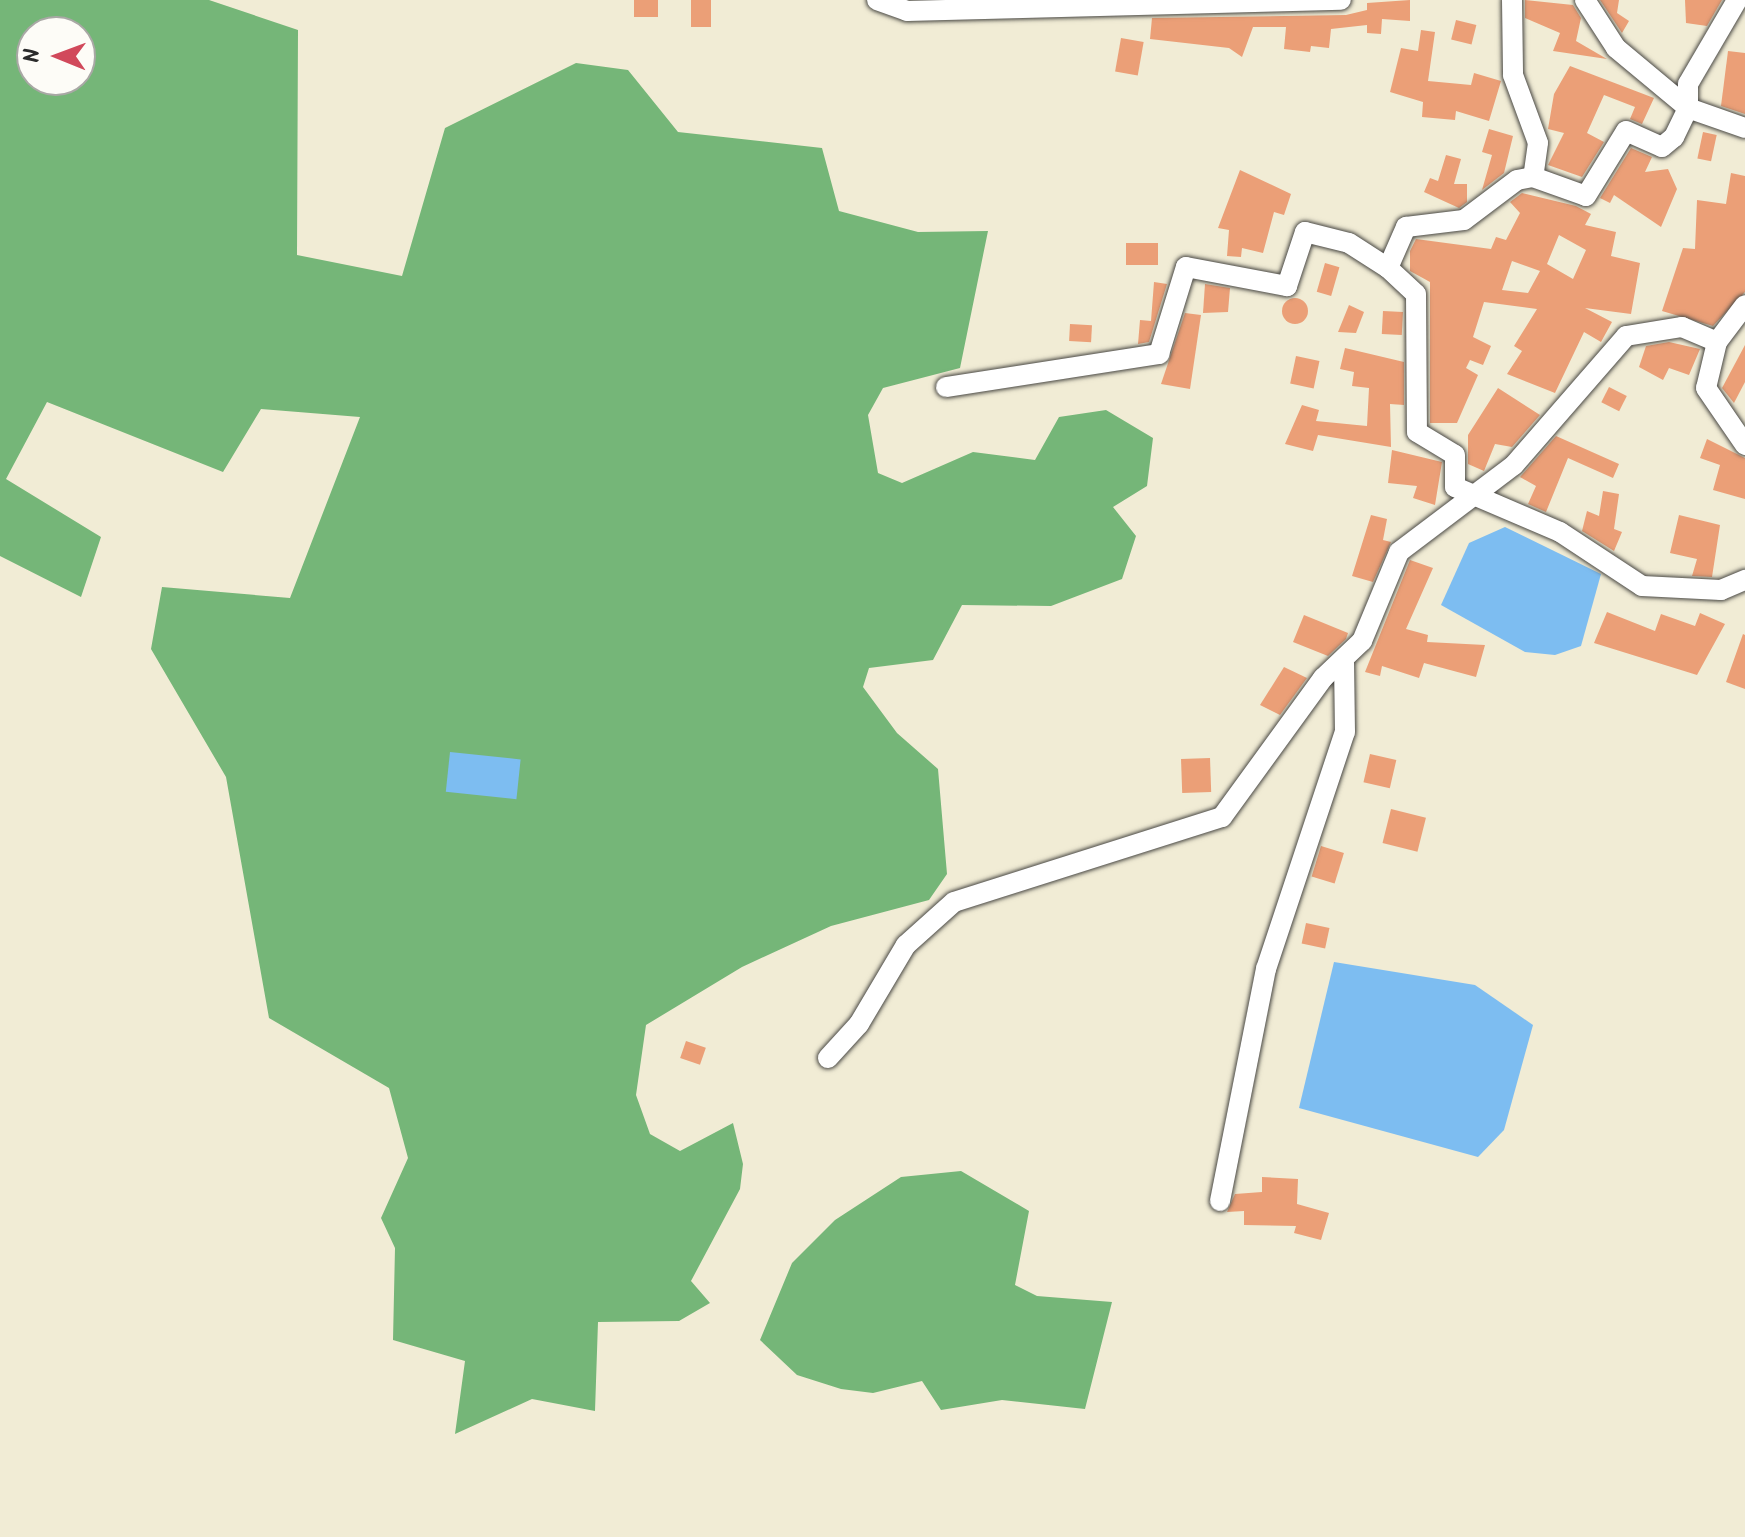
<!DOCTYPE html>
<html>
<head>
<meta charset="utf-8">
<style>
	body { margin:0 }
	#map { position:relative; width:1745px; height:1537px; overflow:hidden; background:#f1ecd5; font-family:Kalam,sans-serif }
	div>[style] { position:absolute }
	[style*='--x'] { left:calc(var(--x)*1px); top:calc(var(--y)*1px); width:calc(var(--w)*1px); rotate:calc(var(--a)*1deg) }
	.forest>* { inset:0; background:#75b678 }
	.water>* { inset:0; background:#7dbdf1; transform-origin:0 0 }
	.building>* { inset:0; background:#eb9f77; transform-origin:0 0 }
	.round { border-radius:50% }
	.roads { filter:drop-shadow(0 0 2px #494844) drop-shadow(0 0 2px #494844) }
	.minor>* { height:20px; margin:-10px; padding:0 10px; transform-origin:10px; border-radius:10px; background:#fff }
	span { translate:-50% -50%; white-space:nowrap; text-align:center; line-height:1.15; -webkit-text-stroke:6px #fdfcf7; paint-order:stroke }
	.north { position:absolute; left:16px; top:16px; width:80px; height:80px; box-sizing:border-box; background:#fdfcf7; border:2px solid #a9a8a5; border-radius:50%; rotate:271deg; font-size:22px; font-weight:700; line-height:32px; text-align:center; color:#2b2b2b }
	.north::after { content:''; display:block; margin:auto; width:28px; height:36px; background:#d1495b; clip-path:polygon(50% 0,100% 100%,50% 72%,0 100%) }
</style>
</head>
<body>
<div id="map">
	<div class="forest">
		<i style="clip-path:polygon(evenodd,0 0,209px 0,298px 30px,297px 255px,402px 276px,445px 128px,576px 63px,628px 70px,678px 132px,822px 148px,839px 211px,918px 232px,988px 231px,960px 368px,883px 388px,868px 415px,878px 473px,902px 483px,973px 452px,1035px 460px,1059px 417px,1106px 410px,1153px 438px,1147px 486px,1113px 507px,1136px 536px,1122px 579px,1051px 606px,962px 605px,933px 660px,869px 668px,863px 687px,897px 733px,938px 769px,947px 874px,929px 900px,831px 926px,742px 967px,646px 1025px,636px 1095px,650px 1134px,680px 1151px,733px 1123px,743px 1164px,740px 1189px,691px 1281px,710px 1303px,679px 1321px,598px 1322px,595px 1411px,532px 1399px,455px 1434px,465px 1361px,393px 1340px,395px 1248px,381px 1218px,408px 1158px,389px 1088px,269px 1018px,226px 777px,151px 649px,162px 587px,290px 598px,360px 417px,261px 409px,223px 472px,47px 402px,6px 479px,101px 537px,81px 597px,0 556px,0 0,32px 32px,80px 32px,80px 80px,32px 80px,32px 32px)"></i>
		<i style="clip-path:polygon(961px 1171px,1029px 1211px,1015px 1285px,1037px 1296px,1112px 1302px,1085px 1409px,1002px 1400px,941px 1410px,922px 1381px,873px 1393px,841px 1389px,797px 1375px,760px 1340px,792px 1263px,835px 1220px,901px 1177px)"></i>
	</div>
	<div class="water">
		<i style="clip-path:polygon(1505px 527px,1601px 574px,1581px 646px,1555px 655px,1525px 652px,1441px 605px,1469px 543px)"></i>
		<i style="left:450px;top:752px;width:71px;height:40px;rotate:6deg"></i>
		<i style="clip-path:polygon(1334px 962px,1475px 985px,1533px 1025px,1504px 1130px,1478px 1157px,1299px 1108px)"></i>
	</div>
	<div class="building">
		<i style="left:634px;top:0;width:24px;height:17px"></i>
		<i style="left:691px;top:0;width:20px;height:27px"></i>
		<i style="clip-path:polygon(1410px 0,1410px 21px,1382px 19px,1381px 34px,1367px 33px,1367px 25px,1331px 29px,1329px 48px,1311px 46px,1310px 52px,1284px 49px,1286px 27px,1253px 27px,1242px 57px,1229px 48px,1150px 39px,1152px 18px,1346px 15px,1367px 10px,1367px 3px)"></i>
		<i style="clip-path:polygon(1525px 0,1573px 5px,1581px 18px,1576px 41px,1607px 59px,1553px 51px,1560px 33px,1525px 18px)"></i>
		<i style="clip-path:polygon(1600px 0,1619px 0,1617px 13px,1629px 21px,1622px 33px)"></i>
		<i style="clip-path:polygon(1685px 0,1722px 0,1707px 26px,1686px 23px)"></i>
		<i style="left:1456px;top:20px;width:21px;height:20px;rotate:14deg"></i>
		<i style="clip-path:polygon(1421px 30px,1435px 32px,1428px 81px,1471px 85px,1474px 73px,1501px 81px,1489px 121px,1456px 111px,1455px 120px,1422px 117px,1423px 102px,1390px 92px,1401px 48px,1418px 51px)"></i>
		<i style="left:1121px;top:38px;width:23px;height:34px;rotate:10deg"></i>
		<i style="clip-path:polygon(1728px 51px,1745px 53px,1745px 114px,1721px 106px)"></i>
		<i style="clip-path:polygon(1570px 66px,1654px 98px,1642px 124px,1630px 119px,1635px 107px,1604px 95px,1587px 133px,1604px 142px,1582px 177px,1548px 165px,1564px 133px,1548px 129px,1554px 94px)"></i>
		<i style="clip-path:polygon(1489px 129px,1513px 136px,1504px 173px,1482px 190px,1492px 155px,1482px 152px)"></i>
		<i style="left:1703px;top:132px;width:14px;height:27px;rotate:12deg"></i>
		<i style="clip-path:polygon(1631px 148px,1652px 157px,1645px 172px,1668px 169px,1677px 189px,1661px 227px,1614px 195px,1610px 203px,1600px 198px)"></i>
		<i style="clip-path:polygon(1446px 155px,1461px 159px,1454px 184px,1467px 184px,1467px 202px,1459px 208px,1424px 192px,1430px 178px,1438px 181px)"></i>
		<i style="clip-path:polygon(1240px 170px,1291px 194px,1284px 215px,1274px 212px,1263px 253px,1242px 248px,1241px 257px,1227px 256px,1229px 230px,1218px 228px)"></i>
		<i style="clip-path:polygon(1731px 173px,1745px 176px,1745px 292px,1713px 326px,1662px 311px,1683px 248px,1695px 249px,1697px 200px,1726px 204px)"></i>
		<i style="clip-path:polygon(evenodd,1522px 193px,1576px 206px,1591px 214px,1585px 225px,1616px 232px,1611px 256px,1640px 263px,1631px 314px,1585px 308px,1612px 322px,1601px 342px,1584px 332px,1555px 393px,1507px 374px,1522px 351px,1514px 346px,1537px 309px,1484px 302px,1473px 337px,1491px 346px,1483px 365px,1470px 360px,1466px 368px,1478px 375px,1457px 423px,1430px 423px,1430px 282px,1410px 271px,1410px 251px,1416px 239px,1491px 249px,1496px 237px,1506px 240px,1520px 213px,1510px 202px,1522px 193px,1559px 235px,1586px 250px,1573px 279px,1547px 264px,1559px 235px,1522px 193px,1512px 261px,1540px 271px,1528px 293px,1502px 290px,1512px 261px)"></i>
		<i style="left:1158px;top:243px;width:22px;height:32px;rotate:90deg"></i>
		<i style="left:1325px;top:263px;width:15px;height:30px;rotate:16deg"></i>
		<i style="clip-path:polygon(1154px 282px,1167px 284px,1149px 342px,1138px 344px,1140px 320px,1151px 321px)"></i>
		<i style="clip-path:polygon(1205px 284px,1230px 288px,1228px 312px,1203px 313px)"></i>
		<i class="round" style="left:1282px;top:298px;width:26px;height:26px"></i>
		<i style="clip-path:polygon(1349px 305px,1364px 312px,1356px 333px,1338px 332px)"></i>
		<i style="left:1383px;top:311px;width:20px;height:23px;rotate:3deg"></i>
		<i style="clip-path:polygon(1185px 313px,1201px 315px,1190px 389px,1161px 384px)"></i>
		<i style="left:1070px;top:324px;width:22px;height:17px;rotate:3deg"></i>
		<i style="clip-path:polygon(1669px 342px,1700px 349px,1689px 375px,1669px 368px,1663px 380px,1639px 367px,1646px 346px)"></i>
		<i style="clip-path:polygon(1745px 345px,1745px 382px,1734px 403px,1722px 388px)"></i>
		<i style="clip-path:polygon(1345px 348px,1404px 362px,1404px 405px,1390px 404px,1391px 447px,1318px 435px,1313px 451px,1285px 444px,1302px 405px,1319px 410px,1316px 421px,1367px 426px,1369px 388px,1352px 386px,1354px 372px,1340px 369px)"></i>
		<i style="left:1296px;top:356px;width:24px;height:28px;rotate:12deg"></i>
		<i style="left:1609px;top:387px;width:20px;height:17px;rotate:27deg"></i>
		<i style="clip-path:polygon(1498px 388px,1540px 415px,1512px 447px,1495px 444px,1484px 471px,1468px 464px,1468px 435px)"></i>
		<i style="clip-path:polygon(1556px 436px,1619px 464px,1613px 478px,1568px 458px,1546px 512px,1528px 504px,1536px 486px,1520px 477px)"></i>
		<i style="clip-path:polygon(1707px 439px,1745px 458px,1745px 499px,1713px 490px,1720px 465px,1700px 458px)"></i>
		<i style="clip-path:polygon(1392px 450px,1442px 462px,1435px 505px,1413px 498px,1417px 486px,1388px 483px)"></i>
		<i style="clip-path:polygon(1603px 491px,1619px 494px,1614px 529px,1622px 532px,1614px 551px,1582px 531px,1587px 511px,1599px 516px)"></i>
		<i style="clip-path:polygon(1371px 515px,1387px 519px,1383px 540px,1391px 542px,1373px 582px,1352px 576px)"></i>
		<i style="clip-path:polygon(1679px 515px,1720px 525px,1712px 577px,1692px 576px,1697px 559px,1670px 553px)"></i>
		<i style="clip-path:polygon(1410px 560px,1433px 568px,1406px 629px,1428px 635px,1427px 642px,1485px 645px,1476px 677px,1424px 663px,1419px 678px,1382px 666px,1380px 676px,1365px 672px)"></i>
		<i style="clip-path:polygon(1607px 612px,1655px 631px,1661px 614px,1695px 626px,1700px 613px,1725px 624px,1697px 675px,1594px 643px)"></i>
		<i style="clip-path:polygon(1304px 615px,1348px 633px,1346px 639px,1328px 656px,1293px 642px)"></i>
		<i style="clip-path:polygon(1743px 634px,1745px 635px,1745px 689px,1726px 682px)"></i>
		<i style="clip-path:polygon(1284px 667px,1307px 678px,1280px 715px,1260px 705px)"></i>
		<i style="left:1370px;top:754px;width:27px;height:29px;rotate:13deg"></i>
		<i style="left:1210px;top:758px;width:34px;height:29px;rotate:88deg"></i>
		<i style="left:1391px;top:809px;width:36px;height:35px;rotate:14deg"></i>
		<i style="left:1321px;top:846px;width:24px;height:32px;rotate:17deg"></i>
		<i style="left:1306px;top:923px;width:24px;height:21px;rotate:12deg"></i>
		<i style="left:686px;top:1041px;width:21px;height:18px;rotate:19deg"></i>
		<i style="clip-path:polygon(1262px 1177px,1298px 1179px,1297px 1204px,1329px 1213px,1321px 1240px,1294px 1233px,1296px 1226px,1244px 1225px,1244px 1211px,1227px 1212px,1235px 1194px,1262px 1192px)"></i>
	</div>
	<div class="roads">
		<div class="minor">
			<i style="--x:877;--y:0;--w:32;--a:20"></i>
			<i style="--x:907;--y:11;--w:434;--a:-1.5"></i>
			<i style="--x:1512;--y:0;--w:75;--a:89.2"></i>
			<i style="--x:1513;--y:75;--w:72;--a:69.8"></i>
			<i style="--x:1538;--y:143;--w:34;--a:98"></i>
			<i style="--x:1585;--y:0;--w:57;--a:57.1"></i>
			<i style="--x:1616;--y:48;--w:94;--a:39.8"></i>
			<i style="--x:1688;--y:108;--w:60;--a:19.3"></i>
			<i style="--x:1388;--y:268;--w:38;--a:43"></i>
			<i style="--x:1416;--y:294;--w:138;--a:89.6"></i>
			<i style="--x:1417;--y:432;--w:44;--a:31.2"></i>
			<i style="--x:1455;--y:455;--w:32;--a:90"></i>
			<i style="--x:1455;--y:487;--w:114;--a:23.2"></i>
			<i style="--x:1560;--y:532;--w:98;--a:33.4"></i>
			<i style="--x:1642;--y:586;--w:79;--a:2.9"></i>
			<i style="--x:1721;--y:590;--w:26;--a:-23"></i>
			<i style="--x:1717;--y:342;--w:47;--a:103.4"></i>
			<i style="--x:1706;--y:388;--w:69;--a:55.6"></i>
			<i style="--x:946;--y:387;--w:216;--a:-8.8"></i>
			<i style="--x:1159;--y:354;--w:91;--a:-72.8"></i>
			<i style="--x:1186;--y:267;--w:103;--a:10.7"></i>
			<i style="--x:1287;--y:286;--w:57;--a:-71.6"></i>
			<i style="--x:1305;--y:232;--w:45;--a:14"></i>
			<i style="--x:1349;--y:243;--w:46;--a:32.7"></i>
			<i style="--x:1388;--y:268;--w:45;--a:-66.3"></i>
			<i style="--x:1406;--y:227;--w:58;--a:-6.9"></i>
			<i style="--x:1464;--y:220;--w:66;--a:-37"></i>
			<i style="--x:1517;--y:180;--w:16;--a:-11"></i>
			<i style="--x:1533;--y:177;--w:56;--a:19.7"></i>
			<i style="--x:1586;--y:196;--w:76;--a:-58.4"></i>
			<i style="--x:1626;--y:131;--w:39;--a:24"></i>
			<i style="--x:1662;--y:147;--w:16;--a:-40"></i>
			<i style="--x:1674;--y:137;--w:32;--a:-64"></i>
			<i style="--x:1688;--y:108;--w:24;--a:-90"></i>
			<i style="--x:1688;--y:84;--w:97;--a:-59.7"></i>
			<i style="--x:828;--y:1058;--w:46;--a:-47.6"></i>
			<i style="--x:859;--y:1024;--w:92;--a:-59.3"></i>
			<i style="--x:906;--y:945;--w:64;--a:-41.9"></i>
			<i style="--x:954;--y:902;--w:281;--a:-17.6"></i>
			<i style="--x:1222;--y:817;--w:172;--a:-54"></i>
			<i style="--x:1323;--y:678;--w:54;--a:-43.5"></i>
			<i style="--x:1362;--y:641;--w:96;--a:-67.4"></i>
			<i style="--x:1399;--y:552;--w:144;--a:-37.1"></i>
			<i style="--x:1514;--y:465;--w:171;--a:-49"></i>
			<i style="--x:1626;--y:336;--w:57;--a:-9.1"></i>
			<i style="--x:1682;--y:327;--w:38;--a:23"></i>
			<i style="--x:1717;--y:342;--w:46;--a:-52.9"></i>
			<i style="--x:1220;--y:1201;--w:237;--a:-78.8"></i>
			<i style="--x:1266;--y:969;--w:250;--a:-71.6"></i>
			<i style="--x:1345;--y:732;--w:69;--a:-90.8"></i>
		</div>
	</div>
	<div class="north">N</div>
</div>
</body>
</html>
